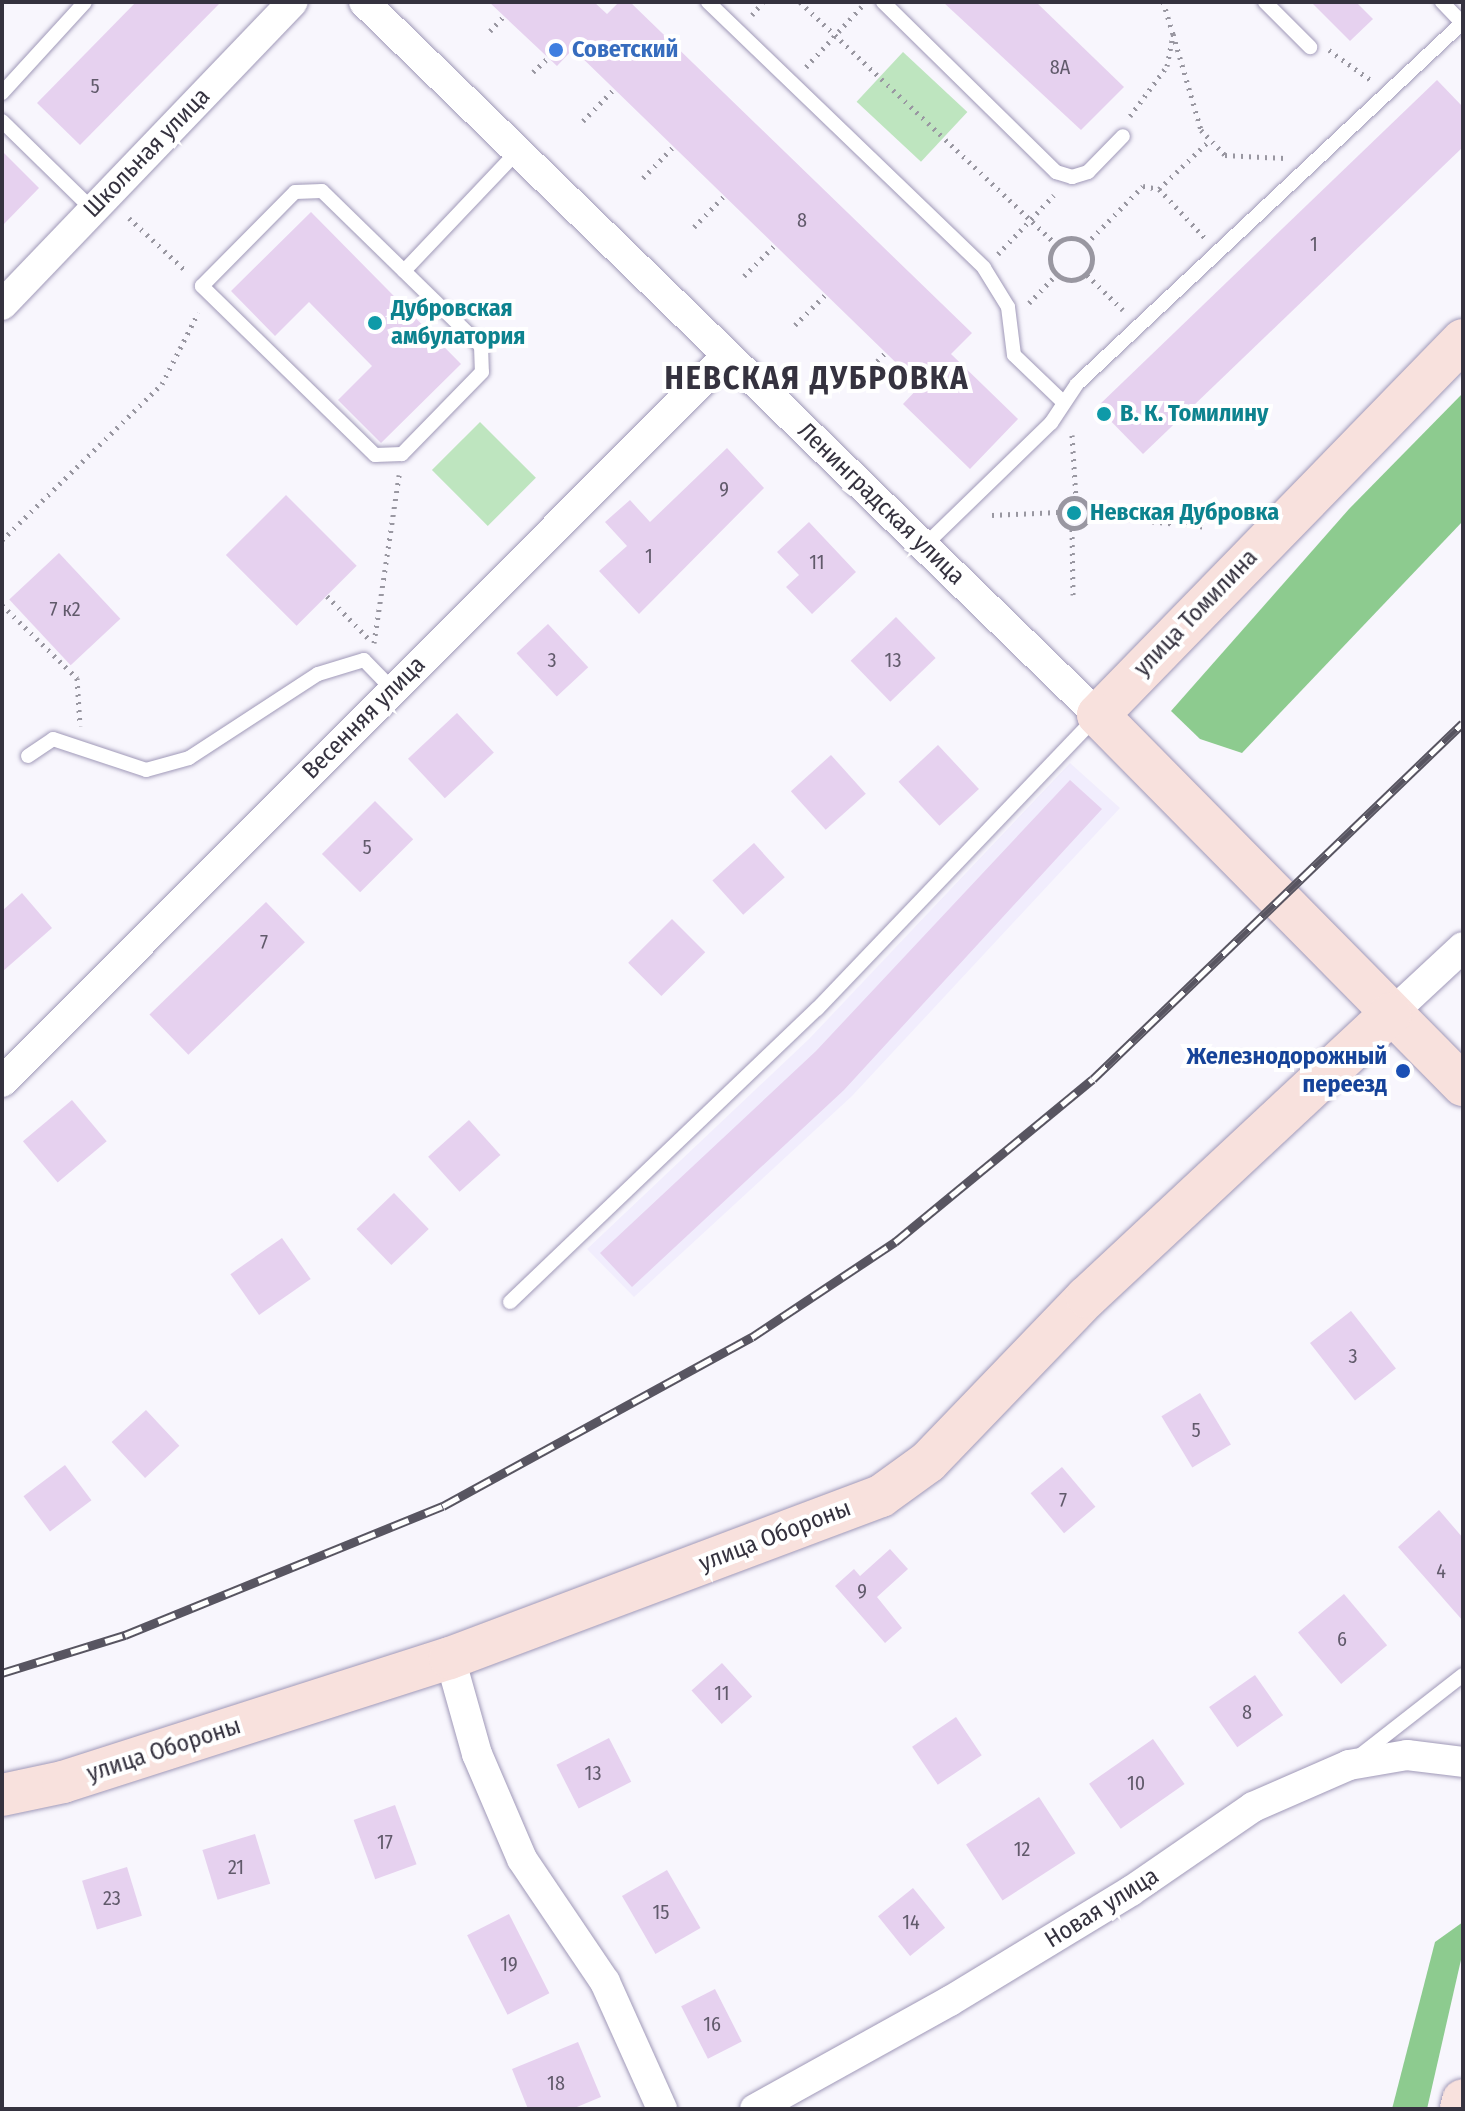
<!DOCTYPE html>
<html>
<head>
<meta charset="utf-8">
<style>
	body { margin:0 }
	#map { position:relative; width:1465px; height:2111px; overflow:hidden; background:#f8f6fd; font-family:"Fira Sans Condensed",sans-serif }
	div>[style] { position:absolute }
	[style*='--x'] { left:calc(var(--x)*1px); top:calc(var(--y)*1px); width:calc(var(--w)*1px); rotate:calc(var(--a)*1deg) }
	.built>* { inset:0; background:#f1edfd }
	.green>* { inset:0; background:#bee5bf; transform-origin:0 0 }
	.forest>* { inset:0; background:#8dcb8f }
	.building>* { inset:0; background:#e6d1ef; transform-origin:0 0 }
	.path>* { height:5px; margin-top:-2.5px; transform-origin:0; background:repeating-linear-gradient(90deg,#9997a1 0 2px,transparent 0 8px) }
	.path>.ring { margin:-2.5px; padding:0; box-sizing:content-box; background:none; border:5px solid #9997a1; border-radius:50% }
	.roads { filter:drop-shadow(0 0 2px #a099b8) drop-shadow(0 0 2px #a099b8) }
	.lane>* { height:14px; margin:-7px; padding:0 7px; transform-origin:7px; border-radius:7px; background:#fff }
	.street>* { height:30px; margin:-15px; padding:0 15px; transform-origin:15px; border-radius:15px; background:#fff }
	.secondary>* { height:42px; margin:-21px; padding:0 21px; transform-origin:21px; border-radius:21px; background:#f8e1dd }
	.rail>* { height:9px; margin-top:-4.5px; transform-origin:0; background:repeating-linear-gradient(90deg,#fff 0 18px,#585561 0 36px); box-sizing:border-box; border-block:2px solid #585561 }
	.dots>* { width:22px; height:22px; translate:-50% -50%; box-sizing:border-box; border:4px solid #fff; border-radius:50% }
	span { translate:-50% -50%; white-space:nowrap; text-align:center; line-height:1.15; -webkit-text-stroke:8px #fff; paint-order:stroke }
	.number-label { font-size:20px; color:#615a6b }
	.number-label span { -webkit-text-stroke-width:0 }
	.shop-label { font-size:24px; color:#366cbe; font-weight:700 }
	.left { translate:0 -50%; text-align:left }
	.street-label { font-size:24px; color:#35323f }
	.culture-label { font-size:24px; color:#0d838f; font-weight:700 }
	.transit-label { font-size:24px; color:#164399; font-weight:700 }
	.right { translate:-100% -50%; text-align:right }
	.district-label { font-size:32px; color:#35323f; font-weight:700; letter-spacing:2px }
	.frame { position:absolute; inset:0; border:4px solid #35323f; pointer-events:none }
</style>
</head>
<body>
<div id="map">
	<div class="built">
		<i style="clip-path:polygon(1070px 763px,1120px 808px,852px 1096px,634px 1297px,587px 1249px,809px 1039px)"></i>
	</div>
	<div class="green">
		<i style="left:903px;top:52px;width:88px;height:68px;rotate:43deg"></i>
		<i style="left:480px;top:422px;width:79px;height:68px;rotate:45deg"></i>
	</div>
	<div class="forest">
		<i style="clip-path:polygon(1463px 393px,1463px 521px,1242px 753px,1200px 739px,1171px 711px,1349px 509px)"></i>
		<i style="clip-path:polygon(1463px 1922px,1463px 1951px,1427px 2109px,1392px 2109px,1435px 1942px)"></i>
	</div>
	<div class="building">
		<i style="clip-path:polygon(136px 2px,221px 2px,80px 145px,37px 103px)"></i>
		<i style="clip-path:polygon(489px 2px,594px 2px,607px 14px,619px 2px,630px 2px,972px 333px,951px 354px,1018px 419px,970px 469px,903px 404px,920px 386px,573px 49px,557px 66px)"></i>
		<i style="clip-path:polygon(943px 2px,1036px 2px,1124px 87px,1081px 130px)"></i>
		<i style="clip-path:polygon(1311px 2px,1356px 2px,1373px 19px,1350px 41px)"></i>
		<i style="clip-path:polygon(1437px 80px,1463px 107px,1463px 147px,1143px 454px,1097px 407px)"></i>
		<i style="clip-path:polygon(2px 151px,39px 188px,2px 226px)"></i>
		<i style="clip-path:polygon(311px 212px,461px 364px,381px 443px,338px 400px,372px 366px,309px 302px,275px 336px,231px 291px)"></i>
		<i style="clip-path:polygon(727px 448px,764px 488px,639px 614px,599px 571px,627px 546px,605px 522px,630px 500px,650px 522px)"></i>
		<i style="left:286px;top:495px;width:100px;height:85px;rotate:45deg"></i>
		<i style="clip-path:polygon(809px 522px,856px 572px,812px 614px,786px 587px,799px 575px,777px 552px)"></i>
		<i style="left:59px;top:553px;width:90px;height:68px;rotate:47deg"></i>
		<i style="left:896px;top:617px;width:57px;height:63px;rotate:46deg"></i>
		<i style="left:548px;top:624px;width:59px;height:43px;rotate:47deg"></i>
		<i style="left:457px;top:713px;width:54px;height:67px;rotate:47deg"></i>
		<i style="left:938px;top:745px;width:60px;height:54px;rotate:47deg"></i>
		<i style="left:831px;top:755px;width:52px;height:54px;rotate:48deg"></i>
		<i style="clip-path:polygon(1070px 780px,1102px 809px,844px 1090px,632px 1287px,600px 1253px,816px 1051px)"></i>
		<i style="left:375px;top:801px;width:54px;height:75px;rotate:45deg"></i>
		<i style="left:754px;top:843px;width:46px;height:56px;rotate:48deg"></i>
		<i style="clip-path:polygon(22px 893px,52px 928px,2px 972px,2px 911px)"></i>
		<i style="left:266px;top:902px;width:56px;height:162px;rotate:46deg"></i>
		<i style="left:672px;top:919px;width:47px;height:62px;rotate:45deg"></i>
		<i style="left:72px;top:1100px;width:54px;height:64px;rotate:50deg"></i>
		<i style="left:469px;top:1120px;width:47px;height:55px;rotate:48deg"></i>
		<i style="left:394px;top:1193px;width:50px;height:52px;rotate:46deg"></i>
		<i style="left:282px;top:1238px;width:50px;height:63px;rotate:55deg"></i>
		<i style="left:1351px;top:1311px;width:73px;height:52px;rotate:52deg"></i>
		<i style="left:1200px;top:1393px;width:60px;height:45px;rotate:59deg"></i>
		<i style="left:146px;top:1410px;width:49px;height:47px;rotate:47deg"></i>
		<i style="left:65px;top:1465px;width:44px;height:52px;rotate:53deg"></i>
		<i style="left:1062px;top:1467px;width:52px;height:41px;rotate:50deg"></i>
		<i style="clip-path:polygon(1439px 1510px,1463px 1538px,1463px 1621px,1398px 1547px)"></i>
		<i style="clip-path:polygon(890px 1549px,908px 1569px,877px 1597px,902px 1628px,885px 1643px,835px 1586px,854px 1569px,860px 1576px)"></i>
		<i style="left:1344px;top:1594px;width:67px;height:60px;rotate:50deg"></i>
		<i style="left:722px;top:1663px;width:45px;height:41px;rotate:48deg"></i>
		<i style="left:1255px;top:1675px;width:49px;height:56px;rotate:55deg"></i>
		<i style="left:956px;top:1717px;width:46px;height:53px;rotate:56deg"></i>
		<i style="left:609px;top:1738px;width:49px;height:59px;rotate:63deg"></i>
		<i style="left:1153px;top:1739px;width:55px;height:78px;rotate:55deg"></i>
		<i style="left:1039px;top:1797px;width:67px;height:87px;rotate:57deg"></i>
		<i style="left:395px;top:1805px;width:63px;height:44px;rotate:70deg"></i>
		<i style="left:255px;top:1834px;width:52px;height:55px;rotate:73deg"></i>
		<i style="left:127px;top:1867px;width:51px;height:47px;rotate:73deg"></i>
		<i style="left:667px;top:1870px;width:67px;height:52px;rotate:60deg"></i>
		<i style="left:913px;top:1888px;width:51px;height:45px;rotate:51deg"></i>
		<i style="left:509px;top:1914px;width:89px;height:47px;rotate:63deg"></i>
		<i style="left:715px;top:1989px;width:59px;height:38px;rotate:63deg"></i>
		<i style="clip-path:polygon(578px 2042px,601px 2097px,572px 2109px,528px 2109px,512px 2069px)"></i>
	</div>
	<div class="path">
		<i style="--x:800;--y:2;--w:352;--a:43.4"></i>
		<i style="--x:752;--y:15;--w:17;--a:-50"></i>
		<i style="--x:490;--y:31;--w:21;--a:-47"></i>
		<i style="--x:1173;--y:34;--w:100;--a:73.7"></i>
		<i style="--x:1201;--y:130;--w:35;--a:46"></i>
		<i style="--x:1225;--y:155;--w:60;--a:2.9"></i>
		<i style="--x:1329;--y:50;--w:53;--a:35.8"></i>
		<i style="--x:806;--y:67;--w:83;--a:-47.4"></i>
		<i style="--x:533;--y:72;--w:21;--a:-43"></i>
		<i style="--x:1130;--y:116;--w:62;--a:-53.5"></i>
		<i style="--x:1167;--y:66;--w:33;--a:-79"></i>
		<i style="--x:1173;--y:34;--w:34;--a:-107"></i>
		<i style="--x:583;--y:121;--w:45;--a:-45.9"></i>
		<i style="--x:643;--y:178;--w:45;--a:-45.9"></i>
		<i style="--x:1159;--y:189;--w:71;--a:-43.9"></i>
		<i style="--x:129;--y:218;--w:76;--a:42.9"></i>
		<i style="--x:694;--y:227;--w:43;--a:-45.9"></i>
		<i class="ring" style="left:1050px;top:238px;width:37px;height:37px"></i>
		<i style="--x:1086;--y:244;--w:81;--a:-45.5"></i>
		<i style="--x:1143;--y:186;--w:16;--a:11"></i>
		<i style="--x:1159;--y:189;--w:66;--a:46.8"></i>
		<i style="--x:998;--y:254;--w:81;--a:-46.5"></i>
		<i style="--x:1087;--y:275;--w:50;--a:44.2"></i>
		<i style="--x:744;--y:276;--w:44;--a:-45"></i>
		<i style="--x:1029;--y:303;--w:39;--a:-46"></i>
		<i style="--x:795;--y:325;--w:44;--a:-45"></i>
		<i style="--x:855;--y:384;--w:45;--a:-45.9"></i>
		<i style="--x:1072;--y:435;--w:63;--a:86.4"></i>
		<i class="ring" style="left:1059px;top:498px;width:25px;height:25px"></i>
		<i style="--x:992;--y:515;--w:66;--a:-2.6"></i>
		<i style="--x:1089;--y:515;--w:119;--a:5.8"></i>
		<i style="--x:1072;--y:529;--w:66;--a:89.1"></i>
		<i style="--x:2;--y:540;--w:223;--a:-44.3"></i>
		<i style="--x:162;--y:384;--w:80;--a:-63.1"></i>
		<i style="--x:327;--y:596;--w:59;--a:45.7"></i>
		<i style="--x:2;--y:605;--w:105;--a:44.2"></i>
		<i style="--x:77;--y:678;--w:48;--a:86.4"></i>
		<i style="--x:374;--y:643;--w:170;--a:-81.5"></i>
	</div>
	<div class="roads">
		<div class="lane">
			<i style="--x:708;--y:2;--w:383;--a:43.9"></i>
			<i style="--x:984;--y:268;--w:46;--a:58.4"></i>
			<i style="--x:1008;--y:307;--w:48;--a:82.9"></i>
			<i style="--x:1014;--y:355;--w:69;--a:43.8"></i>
			<i style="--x:883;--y:2;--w:243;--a:44.5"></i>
			<i style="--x:1056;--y:172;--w:17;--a:17"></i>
			<i style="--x:1072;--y:177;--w:17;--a:-17"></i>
			<i style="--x:1088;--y:172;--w:50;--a:-45.8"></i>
			<i style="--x:1265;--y:2;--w:64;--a:45"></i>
			<i style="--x:1442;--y:2;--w:30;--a:46"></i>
			<i style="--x:2;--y:93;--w:123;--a:-47.6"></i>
			<i style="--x:2;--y:121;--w:127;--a:44.4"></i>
			<i style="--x:322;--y:191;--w:222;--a:44.3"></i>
			<i style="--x:481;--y:346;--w:26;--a:88"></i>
			<i style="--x:482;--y:372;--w:115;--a:134.3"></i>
			<i style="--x:402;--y:454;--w:27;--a:178"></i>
			<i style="--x:375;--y:455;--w:242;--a:-135.7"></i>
			<i style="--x:202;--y:286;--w:132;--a:-45.3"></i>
			<i style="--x:295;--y:192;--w:27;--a:-2"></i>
			<i style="--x:404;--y:271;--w:166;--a:-46.5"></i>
			<i style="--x:924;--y:546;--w:177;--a:-44.1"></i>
			<i style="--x:1051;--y:423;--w:47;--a:-56.3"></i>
			<i style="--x:1077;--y:384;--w:528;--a:-43.16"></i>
			<i style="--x:28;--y:756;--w:30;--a:-34"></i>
			<i style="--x:53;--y:739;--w:98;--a:18.4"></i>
			<i style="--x:146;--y:770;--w:45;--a:-15.6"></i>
			<i style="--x:189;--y:758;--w:154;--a:-33.1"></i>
			<i style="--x:318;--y:674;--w:48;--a:-16.9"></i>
			<i style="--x:364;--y:660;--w:42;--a:46"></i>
			<i style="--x:510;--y:1302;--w:424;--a:-43.7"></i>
			<i style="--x:817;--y:1009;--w:402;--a:-46.3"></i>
			<i style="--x:1358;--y:1757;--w:133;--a:-38"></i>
		</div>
		<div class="street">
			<i style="--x:364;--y:2;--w:1023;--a:44.17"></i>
			<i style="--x:2;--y:305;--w:420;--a:-46.2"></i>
			<i style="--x:1391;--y:1014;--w:98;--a:-42.9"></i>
			<i style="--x:2;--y:1082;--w:1027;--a:-45.04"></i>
			<i style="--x:450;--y:1658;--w:100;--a:74.3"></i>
			<i style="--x:477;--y:1754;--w:114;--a:66.8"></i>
			<i style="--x:522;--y:1859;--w:148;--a:56"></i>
			<i style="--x:605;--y:1982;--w:139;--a:65.8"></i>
			<i style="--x:755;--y:2109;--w:223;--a:-29"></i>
			<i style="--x:950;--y:2001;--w:212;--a:-31.3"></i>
			<i style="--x:1131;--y:1891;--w:148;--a:-34.5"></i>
			<i style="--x:1253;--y:1807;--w:105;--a:-23.6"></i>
			<i style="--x:1349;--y:1765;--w:59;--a:-9.8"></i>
			<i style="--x:1407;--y:1755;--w:56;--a:7.1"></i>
		</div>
		<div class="secondary">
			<i style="--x:1463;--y:340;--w:523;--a:134.23"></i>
			<i style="--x:1098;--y:715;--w:520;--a:45.39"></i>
			<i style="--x:2;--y:1795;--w:62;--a:-12"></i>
			<i style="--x:63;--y:1782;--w:406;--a:-17.8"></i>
			<i style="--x:450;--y:1658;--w:460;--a:-20.6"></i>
			<i style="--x:881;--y:1496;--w:58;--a:-35.9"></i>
			<i style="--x:928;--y:1462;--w:229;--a:-46.1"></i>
			<i style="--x:1087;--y:1297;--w:415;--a:-43"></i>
			<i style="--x:1461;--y:2109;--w:9;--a:-77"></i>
		</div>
	</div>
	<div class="rail">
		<i style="--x:2;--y:1673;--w:129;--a:-17.2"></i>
		<i style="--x:125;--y:1635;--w:343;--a:-22.1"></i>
		<i style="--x:443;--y:1506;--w:352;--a:-28.7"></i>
		<i style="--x:752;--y:1337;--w:172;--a:-33.6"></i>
		<i style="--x:895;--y:1242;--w:256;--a:-39.5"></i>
		<i style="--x:1093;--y:1079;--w:513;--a:-43.9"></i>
	</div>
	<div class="dots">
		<i style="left:556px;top:50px;background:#3f7fe0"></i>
		<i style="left:375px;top:323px;background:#0f9aa8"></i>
		<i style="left:1104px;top:414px;background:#0f9aa8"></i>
		<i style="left:1074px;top:513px;background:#0f9aa8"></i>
		<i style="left:1403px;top:1071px;background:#1a4fb4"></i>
	</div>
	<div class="number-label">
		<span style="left:1060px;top:67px">8А</span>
		<span style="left:95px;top:86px">5</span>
		<span style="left:802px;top:220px">8</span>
		<span style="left:1314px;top:244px">1</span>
		<span style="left:724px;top:489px">9</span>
		<span style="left:649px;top:556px">1</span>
		<span style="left:817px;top:562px">11</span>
		<span style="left:65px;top:609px">7 к2</span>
		<span style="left:552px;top:660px">3</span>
		<span style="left:893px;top:660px">13</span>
		<span style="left:367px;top:847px">5</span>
		<span style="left:264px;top:942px">7</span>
		<span style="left:1353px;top:1356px">3</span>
		<span style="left:1196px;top:1430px">5</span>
		<span style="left:1063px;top:1500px">7</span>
		<span style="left:1441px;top:1571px">4</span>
		<span style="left:862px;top:1591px">9</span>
		<span style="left:1342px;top:1639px">6</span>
		<span style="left:722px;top:1693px">11</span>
		<span style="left:1247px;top:1712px">8</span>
		<span style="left:593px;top:1773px">13</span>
		<span style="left:1136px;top:1783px">10</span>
		<span style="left:385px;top:1842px">17</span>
		<span style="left:1022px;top:1849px">12</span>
		<span style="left:236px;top:1867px">21</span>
		<span style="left:112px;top:1898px">23</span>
		<span style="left:661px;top:1912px">15</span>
		<span style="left:911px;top:1922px">14</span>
		<span style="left:509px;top:1964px">19</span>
		<span style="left:712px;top:2024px">16</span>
		<span style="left:556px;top:2083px">18</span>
	</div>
	<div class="shop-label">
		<span class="left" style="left:572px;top:50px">Советский</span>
	</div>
	<div class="street-label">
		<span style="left:147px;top:153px;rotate:-46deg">Школьная улица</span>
		<span style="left:881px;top:504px;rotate:44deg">Ленинградская улица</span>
		<span style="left:1196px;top:613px;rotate:-46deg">улица Томилина</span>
		<span style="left:364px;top:718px;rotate:-45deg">Весенняя улица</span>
		<span style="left:775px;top:1536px;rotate:-21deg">улица Обороны</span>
		<span style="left:164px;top:1750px;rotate:-18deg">улица Обороны</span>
		<span style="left:1102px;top:1908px;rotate:-32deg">Новая улица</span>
	</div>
	<div class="culture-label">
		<span class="left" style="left:391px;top:323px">Дубровская<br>амбулатория</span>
		<span class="left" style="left:1120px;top:414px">В. К. Томилину</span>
		<span class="left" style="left:1090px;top:513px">Невская Дубровка</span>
	</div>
	<div class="transit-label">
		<span class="right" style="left:1387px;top:1071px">Железнодорожный<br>переезд</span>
	</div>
	<div class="district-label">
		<span style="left:817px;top:378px">НЕВСКАЯ ДУБРОВКА</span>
	</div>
	<div class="frame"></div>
</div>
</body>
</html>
